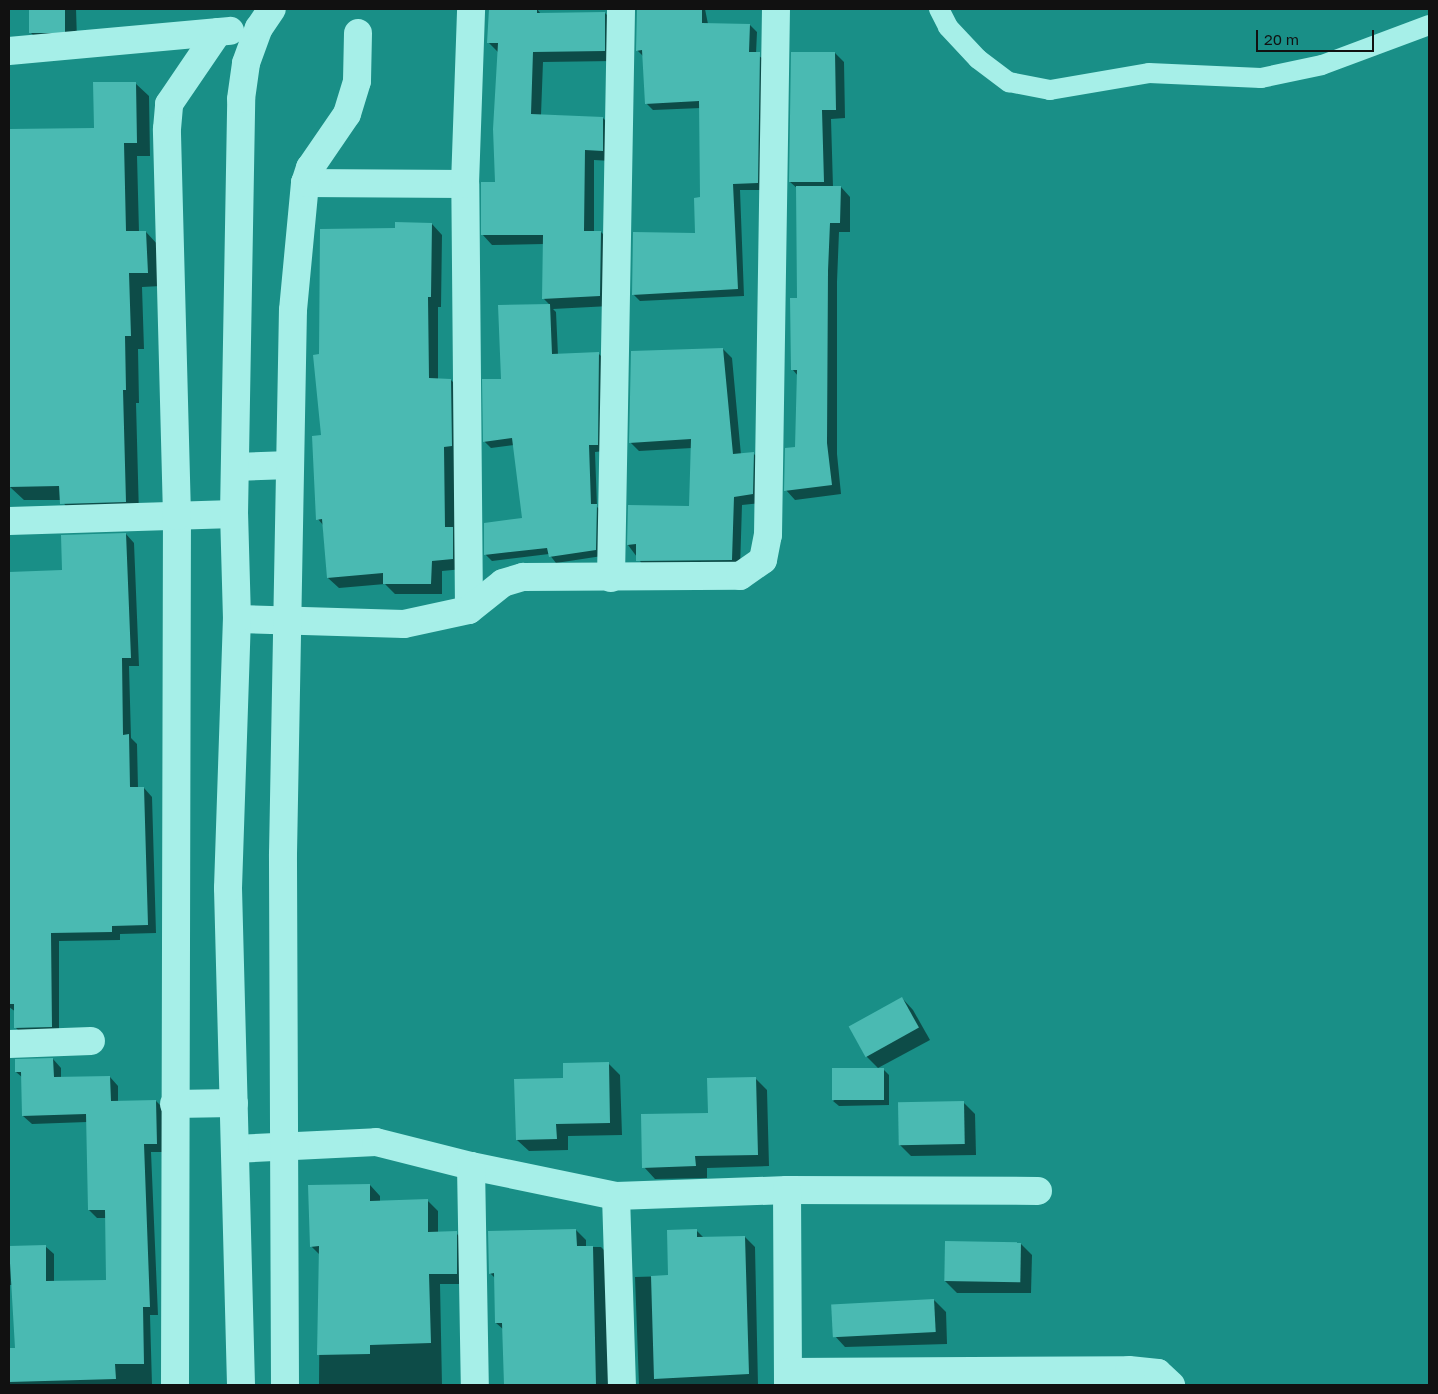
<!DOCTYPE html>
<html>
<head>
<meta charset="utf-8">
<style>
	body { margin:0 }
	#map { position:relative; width:1438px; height:1394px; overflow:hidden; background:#198f87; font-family:"Golos Text",sans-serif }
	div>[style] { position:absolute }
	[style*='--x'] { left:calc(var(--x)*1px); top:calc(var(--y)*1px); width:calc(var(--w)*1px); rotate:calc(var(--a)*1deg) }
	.shadow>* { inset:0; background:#0007 }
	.building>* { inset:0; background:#4abab2; transform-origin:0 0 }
	.lane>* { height:20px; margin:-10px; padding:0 10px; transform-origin:10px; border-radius:10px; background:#a6efe8 }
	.street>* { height:28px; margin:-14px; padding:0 14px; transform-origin:14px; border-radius:14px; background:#a6efe8 }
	span { translate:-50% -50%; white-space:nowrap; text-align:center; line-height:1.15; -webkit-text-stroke:4px #198f87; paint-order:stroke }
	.frame { position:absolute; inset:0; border:10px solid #111; pointer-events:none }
	.scale { position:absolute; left:1256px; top:30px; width:118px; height:22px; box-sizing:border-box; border:2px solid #111; border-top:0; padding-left:6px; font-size:15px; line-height:18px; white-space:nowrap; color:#111; -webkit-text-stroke:4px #198f87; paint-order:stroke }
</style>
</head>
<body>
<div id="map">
	<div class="shadow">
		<i style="clip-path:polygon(30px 9px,76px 9px,77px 41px,43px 45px,31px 33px)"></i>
		<i style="clip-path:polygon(490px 9px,537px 9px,541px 14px,605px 13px,615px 23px,614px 61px,543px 62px,541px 115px,603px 118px,613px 128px,612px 161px,594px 160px,594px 232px,601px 232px,611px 242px,610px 306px,553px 309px,556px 312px,558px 355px,599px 354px,605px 360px,604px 451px,595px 452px,597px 507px,603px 512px,602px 556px,556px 563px,549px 554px,492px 561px,485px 554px,523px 520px,514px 445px,491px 448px,484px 441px,502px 381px,500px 306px,550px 305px,544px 299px,544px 244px,492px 245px,482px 234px,496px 183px,499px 53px,488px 42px)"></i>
		<i style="clip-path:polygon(637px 9px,705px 9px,708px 24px,750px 25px,757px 32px,756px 54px,766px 61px,764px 190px,740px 190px,744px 296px,640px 301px,633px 294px,697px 234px,701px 199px,701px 108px,653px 110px,646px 103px,644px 57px,637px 50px)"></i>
		<i style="clip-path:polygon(835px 53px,844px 62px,845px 118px,831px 119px,833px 187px,841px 187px,850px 197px,850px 232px,839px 232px,837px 282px,837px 454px,841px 494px,795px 500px,786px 490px,796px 448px,798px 376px,793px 370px,798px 299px,798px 189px,790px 182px)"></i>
		<i style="clip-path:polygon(135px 83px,149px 96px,150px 156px,137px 156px,139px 232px,146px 232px,159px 246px,161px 286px,142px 287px,144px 349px,138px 349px,139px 403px,136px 403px,139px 515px,75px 517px,61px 500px,24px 500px,10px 487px,9px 131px,95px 129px)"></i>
		<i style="clip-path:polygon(432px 224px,442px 235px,441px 307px,438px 307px,438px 380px,451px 380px,461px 390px,463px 569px,442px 571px,442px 594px,395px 594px,385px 584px,339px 588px,328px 578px,323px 525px,318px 519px,323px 436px,321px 355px,397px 230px)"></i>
		<i style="clip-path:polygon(723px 349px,732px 358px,741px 455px,753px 453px,762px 462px,761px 503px,742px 505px,740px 569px,646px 569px,628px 545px,690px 507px,692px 448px,639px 451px,630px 442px)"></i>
		<i style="clip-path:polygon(126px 534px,134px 543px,139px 666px,129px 666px,131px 738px,137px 744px,138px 788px,144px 788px,152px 797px,156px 933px,120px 934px,120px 940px,59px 941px,59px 1035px,24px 1036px,16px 1028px,16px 1012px,9px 1007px,9px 573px,63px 572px)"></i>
		<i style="clip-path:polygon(902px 998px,913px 1010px,930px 1040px,878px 1068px,866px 1056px)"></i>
		<i style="clip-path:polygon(53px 1059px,61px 1068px,61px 1078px,110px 1077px,118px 1086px,118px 1102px,156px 1101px,164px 1109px,165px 1152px,151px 1152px,158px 1315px,150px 1315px,152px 1385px,9px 1385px,9px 1349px,16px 1349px,14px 1285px,9px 1285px,9px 1247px,45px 1246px,54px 1254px,54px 1282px,107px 1282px,106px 1218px,97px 1218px,89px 1210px,87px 1122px,32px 1124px,23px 1116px,23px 1078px,16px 1072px)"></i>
		<i style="clip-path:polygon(608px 1063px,620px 1075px,622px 1135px,568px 1136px,568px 1150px,529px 1151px,517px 1140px,565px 1080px)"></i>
		<i style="clip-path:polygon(883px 1069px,889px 1075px,889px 1105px,839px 1106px,833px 1101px)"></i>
		<i style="clip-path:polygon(756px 1079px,767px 1090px,769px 1166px,707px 1168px,707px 1178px,655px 1179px,644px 1167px)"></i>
		<i style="clip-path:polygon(963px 1102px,975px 1114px,976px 1155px,911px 1156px,900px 1145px)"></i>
		<i style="clip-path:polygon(370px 1185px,380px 1196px,380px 1202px,427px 1200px,438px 1211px,438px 1233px,456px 1233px,467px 1244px,468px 1284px,440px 1284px,442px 1385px,319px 1385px,320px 1255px,311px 1246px)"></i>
		<i style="clip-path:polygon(576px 1230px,586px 1240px,586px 1247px,601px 1247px,611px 1257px,615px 1385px,505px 1385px,504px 1330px,496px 1323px,495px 1278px,490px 1273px)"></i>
		<i style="clip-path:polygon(696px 1230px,704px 1238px,745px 1237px,755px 1247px,758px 1385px,639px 1385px,635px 1277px,669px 1276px)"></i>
		<i style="clip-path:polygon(1020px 1243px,1032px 1255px,1031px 1293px,957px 1293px,945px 1281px)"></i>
		<i style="clip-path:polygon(934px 1300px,946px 1312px,947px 1344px,845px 1347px,834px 1335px)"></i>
	</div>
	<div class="building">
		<i style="left:29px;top:9px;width:36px;height:24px"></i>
		<i style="clip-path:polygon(489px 9px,537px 9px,537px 13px,605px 12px,605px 51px,533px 52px,531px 114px,603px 117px,603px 151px,585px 150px,584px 231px,601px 231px,600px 296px,542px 299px,543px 235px,481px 235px,481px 182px,495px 182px,493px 129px,498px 43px,487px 43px)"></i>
		<i style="clip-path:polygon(637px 9px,702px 9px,702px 23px,750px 24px,749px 52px,760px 52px,758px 183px,733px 184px,738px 289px,632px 295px,633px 232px,695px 233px,694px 198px,700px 197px,699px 101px,645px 104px,642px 50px,636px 51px)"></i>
		<i style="clip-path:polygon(791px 52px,835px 52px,836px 110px,822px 110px,824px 182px,789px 182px)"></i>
		<i style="clip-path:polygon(93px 82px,136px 82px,137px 143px,124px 143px,126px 231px,146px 231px,148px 273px,129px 273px,131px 336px,125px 336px,126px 390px,123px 390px,126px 502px,60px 504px,59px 486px,9px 487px,9px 129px,94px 128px)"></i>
		<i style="clip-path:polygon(796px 186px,841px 186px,840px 223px,830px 223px,828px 271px,827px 443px,832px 485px,784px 491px,785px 448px,795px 447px,797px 370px,791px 370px,790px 298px,797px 298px)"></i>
		<i style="clip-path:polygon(395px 222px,432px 223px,431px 297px,428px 297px,429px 378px,451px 379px,452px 446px,444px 447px,445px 527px,453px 527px,453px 559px,432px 561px,431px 584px,383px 584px,383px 573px,327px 578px,322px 519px,316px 520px,312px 436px,321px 435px,313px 355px,319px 354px,320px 229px,395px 228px)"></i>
		<i style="clip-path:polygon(550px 304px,552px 354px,599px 352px,598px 445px,589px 445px,591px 504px,597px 504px,596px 550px,549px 557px,547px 548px,484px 555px,484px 523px,522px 518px,512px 438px,483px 442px,482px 379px,501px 379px,498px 305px)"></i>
		<i style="clip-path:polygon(723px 348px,733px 454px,754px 452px,753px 494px,734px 497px,732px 560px,636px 561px,636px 544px,627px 545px,628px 505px,689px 506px,691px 439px,629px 443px,631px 351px)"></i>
		<i style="clip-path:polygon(126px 533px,131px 658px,122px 658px,123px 735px,129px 734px,130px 787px,144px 787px,148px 925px,112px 926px,112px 932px,51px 933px,52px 1027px,14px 1028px,14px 1004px,9px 1004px,9px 572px,62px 570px,61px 535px)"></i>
		<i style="left:902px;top:997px;width:35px;height:61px;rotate:61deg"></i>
		<i style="clip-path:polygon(53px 1058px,54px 1077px,110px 1076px,111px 1101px,156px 1100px,157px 1144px,144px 1144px,150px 1307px,143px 1307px,144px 1364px,115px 1364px,116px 1379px,9px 1382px,9px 1348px,15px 1348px,9px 1246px,46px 1245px,46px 1281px,106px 1280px,105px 1210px,88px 1210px,86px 1114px,22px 1116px,21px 1072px,15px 1072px,15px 1059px)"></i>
		<i style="clip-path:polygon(609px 1062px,610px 1123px,556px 1124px,557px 1139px,516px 1140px,514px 1079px,563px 1078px,563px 1063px)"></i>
		<i style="left:884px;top:1068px;width:32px;height:52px;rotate:90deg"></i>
		<i style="clip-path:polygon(756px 1077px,758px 1155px,695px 1156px,696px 1166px,642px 1168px,641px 1114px,708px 1113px,707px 1078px)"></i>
		<i style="left:964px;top:1101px;width:43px;height:66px;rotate:89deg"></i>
		<i style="clip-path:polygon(370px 1184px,370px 1201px,428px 1199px,428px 1232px,457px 1231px,457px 1274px,429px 1274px,431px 1343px,370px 1345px,370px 1354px,317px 1355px,319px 1246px,310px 1247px,308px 1185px)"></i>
		<i style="clip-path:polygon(576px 1229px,577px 1246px,593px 1246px,596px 1385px,504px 1385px,502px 1323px,495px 1323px,494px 1273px,489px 1274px,488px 1231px)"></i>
		<i style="clip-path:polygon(697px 1229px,697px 1237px,745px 1236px,749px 1374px,654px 1379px,651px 1276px,668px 1275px,667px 1230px)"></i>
		<i style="left:945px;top:1241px;width:76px;height:40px;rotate:1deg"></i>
		<i style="left:934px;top:1299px;width:33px;height:103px;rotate:87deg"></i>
	</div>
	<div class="lane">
		<i style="--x:939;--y:9;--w:20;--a:63"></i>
		<i style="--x:948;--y:27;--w:44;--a:46.8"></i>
		<i style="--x:978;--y:59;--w:39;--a:37"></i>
		<i style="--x:1009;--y:82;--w:42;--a:11"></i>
		<i style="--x:1050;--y:90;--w:100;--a:-9.7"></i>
		<i style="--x:1149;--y:73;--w:112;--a:2.6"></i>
		<i style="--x:1261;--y:78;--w:62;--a:-12"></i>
		<i style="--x:1322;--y:65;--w:114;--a:-20.5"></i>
	</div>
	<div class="street">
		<i style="--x:9;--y:51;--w:222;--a:-5.2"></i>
		<i style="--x:305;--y:183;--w:160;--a:0.4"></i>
		<i style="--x:235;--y:467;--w:55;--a:-2.1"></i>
		<i style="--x:9;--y:521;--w:225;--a:-1.8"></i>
		<i style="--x:611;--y:578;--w:569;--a:-88.99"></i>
		<i style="--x:469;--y:610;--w:426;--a:-90.5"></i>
		<i style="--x:465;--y:184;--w:175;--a:-88"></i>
		<i style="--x:237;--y:619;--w:167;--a:1.7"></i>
		<i style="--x:404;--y:624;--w:66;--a:-12.2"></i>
		<i style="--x:469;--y:610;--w:43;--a:-38.5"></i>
		<i style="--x:503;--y:583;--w:21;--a:-17"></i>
		<i style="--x:523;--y:577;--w:217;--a:-0.3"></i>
		<i style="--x:740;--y:576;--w:28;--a:-35"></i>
		<i style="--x:763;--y:560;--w:25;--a:-79"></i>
		<i style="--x:768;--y:535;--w:526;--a:-89.13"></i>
		<i style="--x:9;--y:1044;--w:82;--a:-2.1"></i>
		<i style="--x:174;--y:1104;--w:60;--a:-1"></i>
		<i style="--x:235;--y:1149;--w:141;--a:-2.8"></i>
		<i style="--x:376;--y:1142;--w:98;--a:14.2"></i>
		<i style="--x:471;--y:1166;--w:148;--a:11.7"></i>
		<i style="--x:616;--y:1196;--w:171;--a:-2"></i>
		<i style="--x:787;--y:1190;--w:251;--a:0.2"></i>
		<i style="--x:471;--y:1166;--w:219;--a:89"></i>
		<i style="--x:787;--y:1190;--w:195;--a:89.7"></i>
		<i style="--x:616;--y:1196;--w:189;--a:88.2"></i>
		<i style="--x:788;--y:1372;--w:341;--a:-0.3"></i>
		<i style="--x:1129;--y:1370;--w:29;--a:6"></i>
		<i style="--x:1158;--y:1373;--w:18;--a:43"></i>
		<i style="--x:175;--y:1385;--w:869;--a:-89.87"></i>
		<i style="--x:177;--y:516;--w:387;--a:-91.5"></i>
		<i style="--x:167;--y:129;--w:25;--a:-85"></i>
		<i style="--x:169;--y:104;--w:87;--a:-55.8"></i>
		<i style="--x:241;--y:1385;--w:497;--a:-91.5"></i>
		<i style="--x:228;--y:888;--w:269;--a:-88.1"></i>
		<i style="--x:237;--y:619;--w:105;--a:-91.6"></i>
		<i style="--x:234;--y:514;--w:415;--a:-89"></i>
		<i style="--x:241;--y:99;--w:36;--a:-82"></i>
		<i style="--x:246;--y:63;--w:37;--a:-70"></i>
		<i style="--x:259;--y:28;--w:23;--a:-56"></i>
		<i style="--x:285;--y:1385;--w:531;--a:-90.22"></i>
		<i style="--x:283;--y:854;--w:544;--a:-88.95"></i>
		<i style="--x:293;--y:310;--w:128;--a:-84.6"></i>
		<i style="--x:305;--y:183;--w:16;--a:-72"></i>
		<i style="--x:310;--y:168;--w:65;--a:-55.6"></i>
		<i style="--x:347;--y:114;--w:34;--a:-73"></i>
		<i style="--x:357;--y:81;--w:48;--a:-88.8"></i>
	</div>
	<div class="frame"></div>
	<div class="scale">20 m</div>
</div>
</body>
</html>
